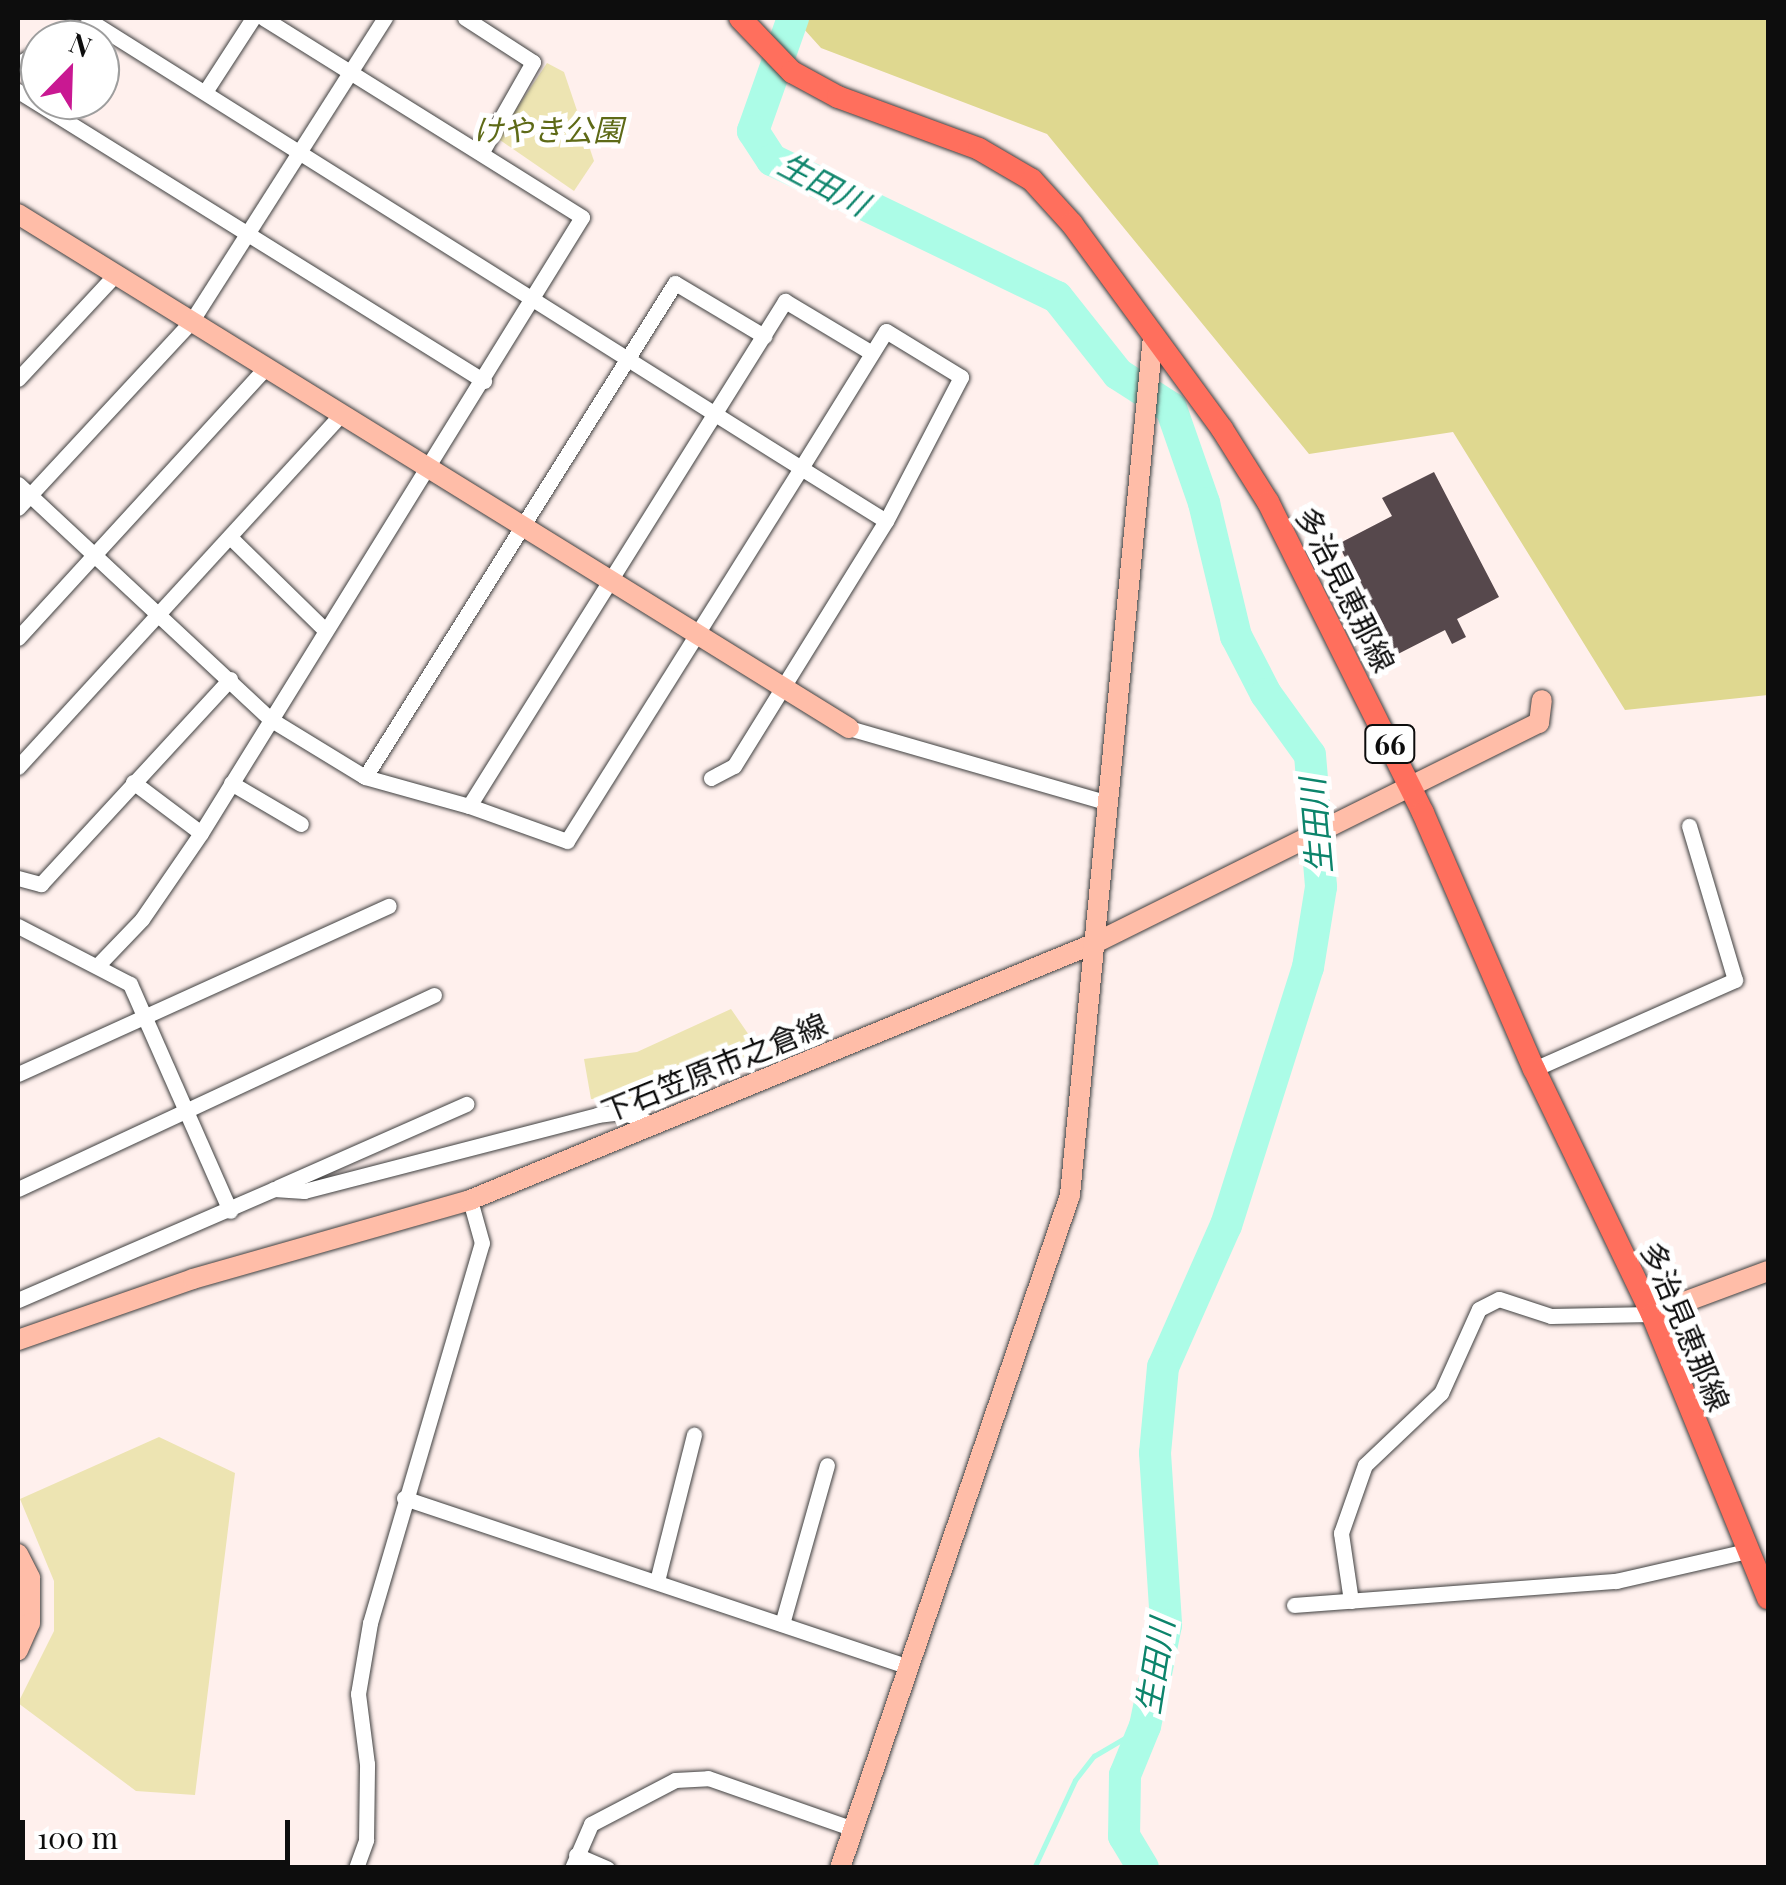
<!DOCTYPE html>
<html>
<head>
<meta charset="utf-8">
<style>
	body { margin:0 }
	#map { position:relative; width:1786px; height:1885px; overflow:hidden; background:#fff0ed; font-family:"Playfair Display","Noto Sans JP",serif }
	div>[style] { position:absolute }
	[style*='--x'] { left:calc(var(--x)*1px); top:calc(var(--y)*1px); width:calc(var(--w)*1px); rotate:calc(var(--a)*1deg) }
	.green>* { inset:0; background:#ede4b2 }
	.forest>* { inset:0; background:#dfd890 }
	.stream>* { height:5px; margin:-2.5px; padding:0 2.5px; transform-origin:2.5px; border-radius:2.5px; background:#acfce7 }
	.river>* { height:32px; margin:-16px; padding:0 16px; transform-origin:16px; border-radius:16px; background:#acfce7 }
	.building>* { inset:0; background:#56484c }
	.roads { filter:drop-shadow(0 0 2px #404040) drop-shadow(0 0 2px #404040) }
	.street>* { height:15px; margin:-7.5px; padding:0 7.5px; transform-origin:7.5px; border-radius:7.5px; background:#fff }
	.secondary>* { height:20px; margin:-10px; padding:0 10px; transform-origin:10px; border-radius:10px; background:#ffbda8 }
	.primary>* { height:22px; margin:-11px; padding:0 11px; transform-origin:11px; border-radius:11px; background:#ff6f5d }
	span { translate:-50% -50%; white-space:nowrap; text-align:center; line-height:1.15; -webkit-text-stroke:10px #fff; paint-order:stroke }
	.shield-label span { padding:2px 8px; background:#fff; border:2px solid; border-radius:8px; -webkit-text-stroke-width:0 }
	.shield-label { font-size:28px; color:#0d0d0d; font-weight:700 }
	.park-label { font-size:30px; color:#5e6a17; font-style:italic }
	.street-label { font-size:30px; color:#0d0d0d }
	.water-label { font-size:32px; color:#0c846b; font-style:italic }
	.frame { position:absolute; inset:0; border:20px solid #0d0d0d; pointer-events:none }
	.north { position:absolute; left:20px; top:20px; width:100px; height:100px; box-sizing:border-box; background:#fff; border:2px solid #9e9e9e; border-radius:50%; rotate:23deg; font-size:28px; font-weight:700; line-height:40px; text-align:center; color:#0d0d0d }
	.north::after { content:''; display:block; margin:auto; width:35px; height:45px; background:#c91892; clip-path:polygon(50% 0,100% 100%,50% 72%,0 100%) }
	.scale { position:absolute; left:20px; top:1820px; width:270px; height:45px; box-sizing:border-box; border:5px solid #0d0d0d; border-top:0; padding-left:12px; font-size:30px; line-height:35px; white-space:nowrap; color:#0d0d0d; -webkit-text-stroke:8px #fff; paint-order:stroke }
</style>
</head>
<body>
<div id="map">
	<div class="green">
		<i style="clip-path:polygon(547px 63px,564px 72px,594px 161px,574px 191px,497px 138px)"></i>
		<i style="clip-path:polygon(731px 1009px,760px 1051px,649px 1098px,591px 1099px,584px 1059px,637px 1052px)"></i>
		<i style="clip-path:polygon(159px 1437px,235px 1473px,195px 1795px,136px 1791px,18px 1703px,54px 1631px,54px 1581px,20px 1499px)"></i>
	</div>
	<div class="forest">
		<i style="clip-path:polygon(794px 18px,1768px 18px,1768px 695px,1625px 710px,1453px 432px,1309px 454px,1047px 134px,821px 48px)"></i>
	</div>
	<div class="stream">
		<i style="--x:1034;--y:1868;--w:97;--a:-65"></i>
		<i style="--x:1075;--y:1780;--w:31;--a:-52"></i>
		<i style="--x:1094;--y:1756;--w:59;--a:-30.5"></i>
	</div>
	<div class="river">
		<i style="--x:793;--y:18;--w:120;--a:109.5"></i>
		<i style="--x:753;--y:131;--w:35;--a:57"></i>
		<i style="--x:772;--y:160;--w:316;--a:25.7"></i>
		<i style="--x:1057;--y:297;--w:98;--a:51.6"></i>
		<i style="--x:1118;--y:374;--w:63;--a:32.7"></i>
		<i style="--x:1171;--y:408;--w:101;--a:70.8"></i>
		<i style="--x:1204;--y:503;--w:137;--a:76.5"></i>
		<i style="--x:1236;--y:636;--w:65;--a:62.7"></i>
		<i style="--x:1266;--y:694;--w:75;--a:54.2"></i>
		<i style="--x:1310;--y:755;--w:132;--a:85.2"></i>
		<i style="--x:1321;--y:887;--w:81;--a:99.2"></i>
		<i style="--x:1308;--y:967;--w:271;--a:107.6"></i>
		<i style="--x:1226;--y:1225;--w:155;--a:113.9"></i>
		<i style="--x:1163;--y:1367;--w:86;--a:95.3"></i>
		<i style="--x:1155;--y:1453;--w:172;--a:86.3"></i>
		<i style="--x:1166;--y:1625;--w:103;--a:101.7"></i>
		<i style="--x:1145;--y:1726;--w:53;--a:112.2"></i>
		<i style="--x:1125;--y:1775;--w:61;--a:90.9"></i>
		<i style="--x:1124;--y:1836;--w:37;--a:59"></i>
	</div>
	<div class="building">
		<i style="clip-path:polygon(1434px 472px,1499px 597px,1457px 619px,1466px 637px,1452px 644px,1445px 630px,1396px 655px,1338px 544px,1392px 516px,1382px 498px)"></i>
	</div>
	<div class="roads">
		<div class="street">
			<i style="--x:465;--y:18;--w:81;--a:32.9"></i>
			<i style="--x:533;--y:62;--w:101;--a:119.6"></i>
			<i style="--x:60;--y:40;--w:37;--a:-29"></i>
			<i style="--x:92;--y:22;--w:838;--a:32.17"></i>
			<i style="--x:801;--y:468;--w:440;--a:122.1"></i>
			<i style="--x:567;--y:841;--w:104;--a:-160.3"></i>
			<i style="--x:18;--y:64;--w:26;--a:-31"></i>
			<i style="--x:18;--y:91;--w:549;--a:31.89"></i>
			<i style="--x:205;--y:92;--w:88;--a:-57"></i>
			<i style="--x:18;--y:379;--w:144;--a:-47"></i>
			<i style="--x:18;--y:484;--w:345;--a:43"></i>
			<i style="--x:270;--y:719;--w:111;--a:31.4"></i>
			<i style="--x:365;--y:777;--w:108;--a:15.6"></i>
			<i style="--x:469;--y:806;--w:596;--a:-57.96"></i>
			<i style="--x:785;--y:301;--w:101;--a:30.9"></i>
			<i style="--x:18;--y:508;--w:254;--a:-47.1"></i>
			<i style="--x:191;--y:322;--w:361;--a:-57.5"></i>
			<i style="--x:230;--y:537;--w:132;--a:44.4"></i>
			<i style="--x:18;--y:638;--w:366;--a:-47.5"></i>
			<i style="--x:849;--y:728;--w:266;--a:16.1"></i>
			<i style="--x:18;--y:767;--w:477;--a:-47.5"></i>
			<i style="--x:365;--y:777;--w:583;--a:-57.89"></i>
			<i style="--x:675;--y:283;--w:104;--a:30.8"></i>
			<i style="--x:711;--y:778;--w:26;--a:-28"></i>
			<i style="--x:734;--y:766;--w:288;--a:-58.2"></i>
			<i style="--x:886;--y:521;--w:100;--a:-148.1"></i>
			<i style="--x:801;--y:468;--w:161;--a:-58.2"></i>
			<i style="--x:886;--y:331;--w:88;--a:31.5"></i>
			<i style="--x:961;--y:377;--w:162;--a:117.5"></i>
			<i style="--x:133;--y:782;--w:85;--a:36.9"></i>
			<i style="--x:231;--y:783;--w:81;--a:30.4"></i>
			<i style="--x:18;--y:878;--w:24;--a:15"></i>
			<i style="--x:41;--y:884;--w:279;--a:-47.3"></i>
			<i style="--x:18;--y:926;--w:126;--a:27.4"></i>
			<i style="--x:130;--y:984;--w:248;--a:66.2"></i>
			<i style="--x:97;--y:966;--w:65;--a:-46.2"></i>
			<i style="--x:142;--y:919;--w:104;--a:-55.5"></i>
			<i style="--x:201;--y:833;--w:724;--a:-58.26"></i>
			<i style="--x:582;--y:217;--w:375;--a:-148"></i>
			<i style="--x:1534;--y:1069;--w:220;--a:-23.9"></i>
			<i style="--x:1735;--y:980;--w:161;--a:-106.6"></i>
			<i style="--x:18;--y:1074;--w:407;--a:-24.4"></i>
			<i style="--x:278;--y:1187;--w:206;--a:-23.8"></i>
			<i style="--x:18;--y:1189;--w:459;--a:-25"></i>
			<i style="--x:18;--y:1300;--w:279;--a:-23.4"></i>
			<i style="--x:274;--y:1189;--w:30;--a:4"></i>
			<i style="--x:304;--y:1191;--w:303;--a:-14.5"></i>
			<i style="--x:597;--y:1115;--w:25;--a:-7"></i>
			<i style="--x:622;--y:1112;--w:33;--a:21"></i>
			<i style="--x:404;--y:1498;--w:533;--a:18.5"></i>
			<i style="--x:657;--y:1581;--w:151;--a:-75.8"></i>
			<i style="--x:1351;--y:1601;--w:69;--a:-98.4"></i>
			<i style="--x:1341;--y:1533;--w:72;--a:-70.6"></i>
			<i style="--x:1365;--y:1465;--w:105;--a:-43.5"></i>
			<i style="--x:1441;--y:1393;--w:92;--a:-65.7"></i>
			<i style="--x:1479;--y:1309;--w:22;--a:-27"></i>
			<i style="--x:1499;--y:1299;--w:55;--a:18.1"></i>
			<i style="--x:1551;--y:1316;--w:101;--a:-1.1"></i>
			<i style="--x:1294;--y:1605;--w:323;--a:-4.3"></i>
			<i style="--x:1616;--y:1581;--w:134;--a:-12.9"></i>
			<i style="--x:782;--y:1624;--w:165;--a:-74.2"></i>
			<i style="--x:576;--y:1855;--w:34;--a:23"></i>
			<i style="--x:356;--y:1868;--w:30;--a:-70"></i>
			<i style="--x:366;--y:1840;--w:76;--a:-89.2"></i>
			<i style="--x:367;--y:1764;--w:71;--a:-97.3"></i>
			<i style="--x:358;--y:1694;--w:72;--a:-80.4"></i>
			<i style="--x:370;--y:1623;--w:396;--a:-73.6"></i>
			<i style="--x:482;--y:1243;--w:45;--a:-105.6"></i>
			<i style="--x:572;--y:1868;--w:48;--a:-66.6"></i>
			<i style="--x:591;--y:1824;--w:95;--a:-27.6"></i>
			<i style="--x:675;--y:1780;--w:33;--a:-3"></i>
			<i style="--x:708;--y:1778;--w:155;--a:19.3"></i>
		</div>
		<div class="secondary">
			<i style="--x:18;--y:214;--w:977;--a:31.74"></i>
			<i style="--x:1652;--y:1314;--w:124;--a:-20.3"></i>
			<i style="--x:18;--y:1340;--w:185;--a:-19.2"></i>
			<i style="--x:193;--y:1279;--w:288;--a:-15.9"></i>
			<i style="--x:470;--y:1200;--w:674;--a:-22.34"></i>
			<i style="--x:1093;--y:944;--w:498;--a:-26.4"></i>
			<i style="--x:1539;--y:723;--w:23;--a:-83"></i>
			<i style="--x:18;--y:1554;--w:27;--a:63"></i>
			<i style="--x:30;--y:1578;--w:45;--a:90"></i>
			<i style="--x:30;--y:1623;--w:30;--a:114"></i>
			<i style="--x:840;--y:1868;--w:711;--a:-71.13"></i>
			<i style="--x:1070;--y:1195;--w:863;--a:-84.48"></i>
		</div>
		<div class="primary">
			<i style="--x:740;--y:18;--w:75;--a:46.1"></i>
			<i style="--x:792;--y:72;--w:52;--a:28.5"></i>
			<i style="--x:838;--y:97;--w:150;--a:20.2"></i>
			<i style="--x:979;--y:149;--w:61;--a:30.3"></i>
			<i style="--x:1032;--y:180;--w:59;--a:47.7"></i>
			<i style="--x:1072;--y:224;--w:254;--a:53.8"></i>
			<i style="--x:1222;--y:429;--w:86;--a:57.8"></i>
			<i style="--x:1268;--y:502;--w:347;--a:63.5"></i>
			<i style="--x:1423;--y:813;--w:279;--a:66.6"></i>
			<i style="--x:1534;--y:1069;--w:272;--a:64.3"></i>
			<i style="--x:1652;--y:1314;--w:307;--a:67.8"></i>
		</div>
	</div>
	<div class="shield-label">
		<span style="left:1390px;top:744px">66</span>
	</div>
	<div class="park-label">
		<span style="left:548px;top:129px">けやき公園</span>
	</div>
	<div class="street-label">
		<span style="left:1346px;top:589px;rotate:63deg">多治見恵那線</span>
		<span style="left:714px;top:1067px;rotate:-22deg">下石笠原市之倉線</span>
		<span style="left:1686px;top:1326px;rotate:67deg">多治見恵那線</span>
	</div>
	<div class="water-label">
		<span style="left:824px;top:183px;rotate:28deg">生田川</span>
		<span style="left:1315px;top:826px;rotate:-95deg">生田川</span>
		<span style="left:1154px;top:1666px;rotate:-81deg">生田川</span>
	</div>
	<div class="frame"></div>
	<div class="north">N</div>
	<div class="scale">100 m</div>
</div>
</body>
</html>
